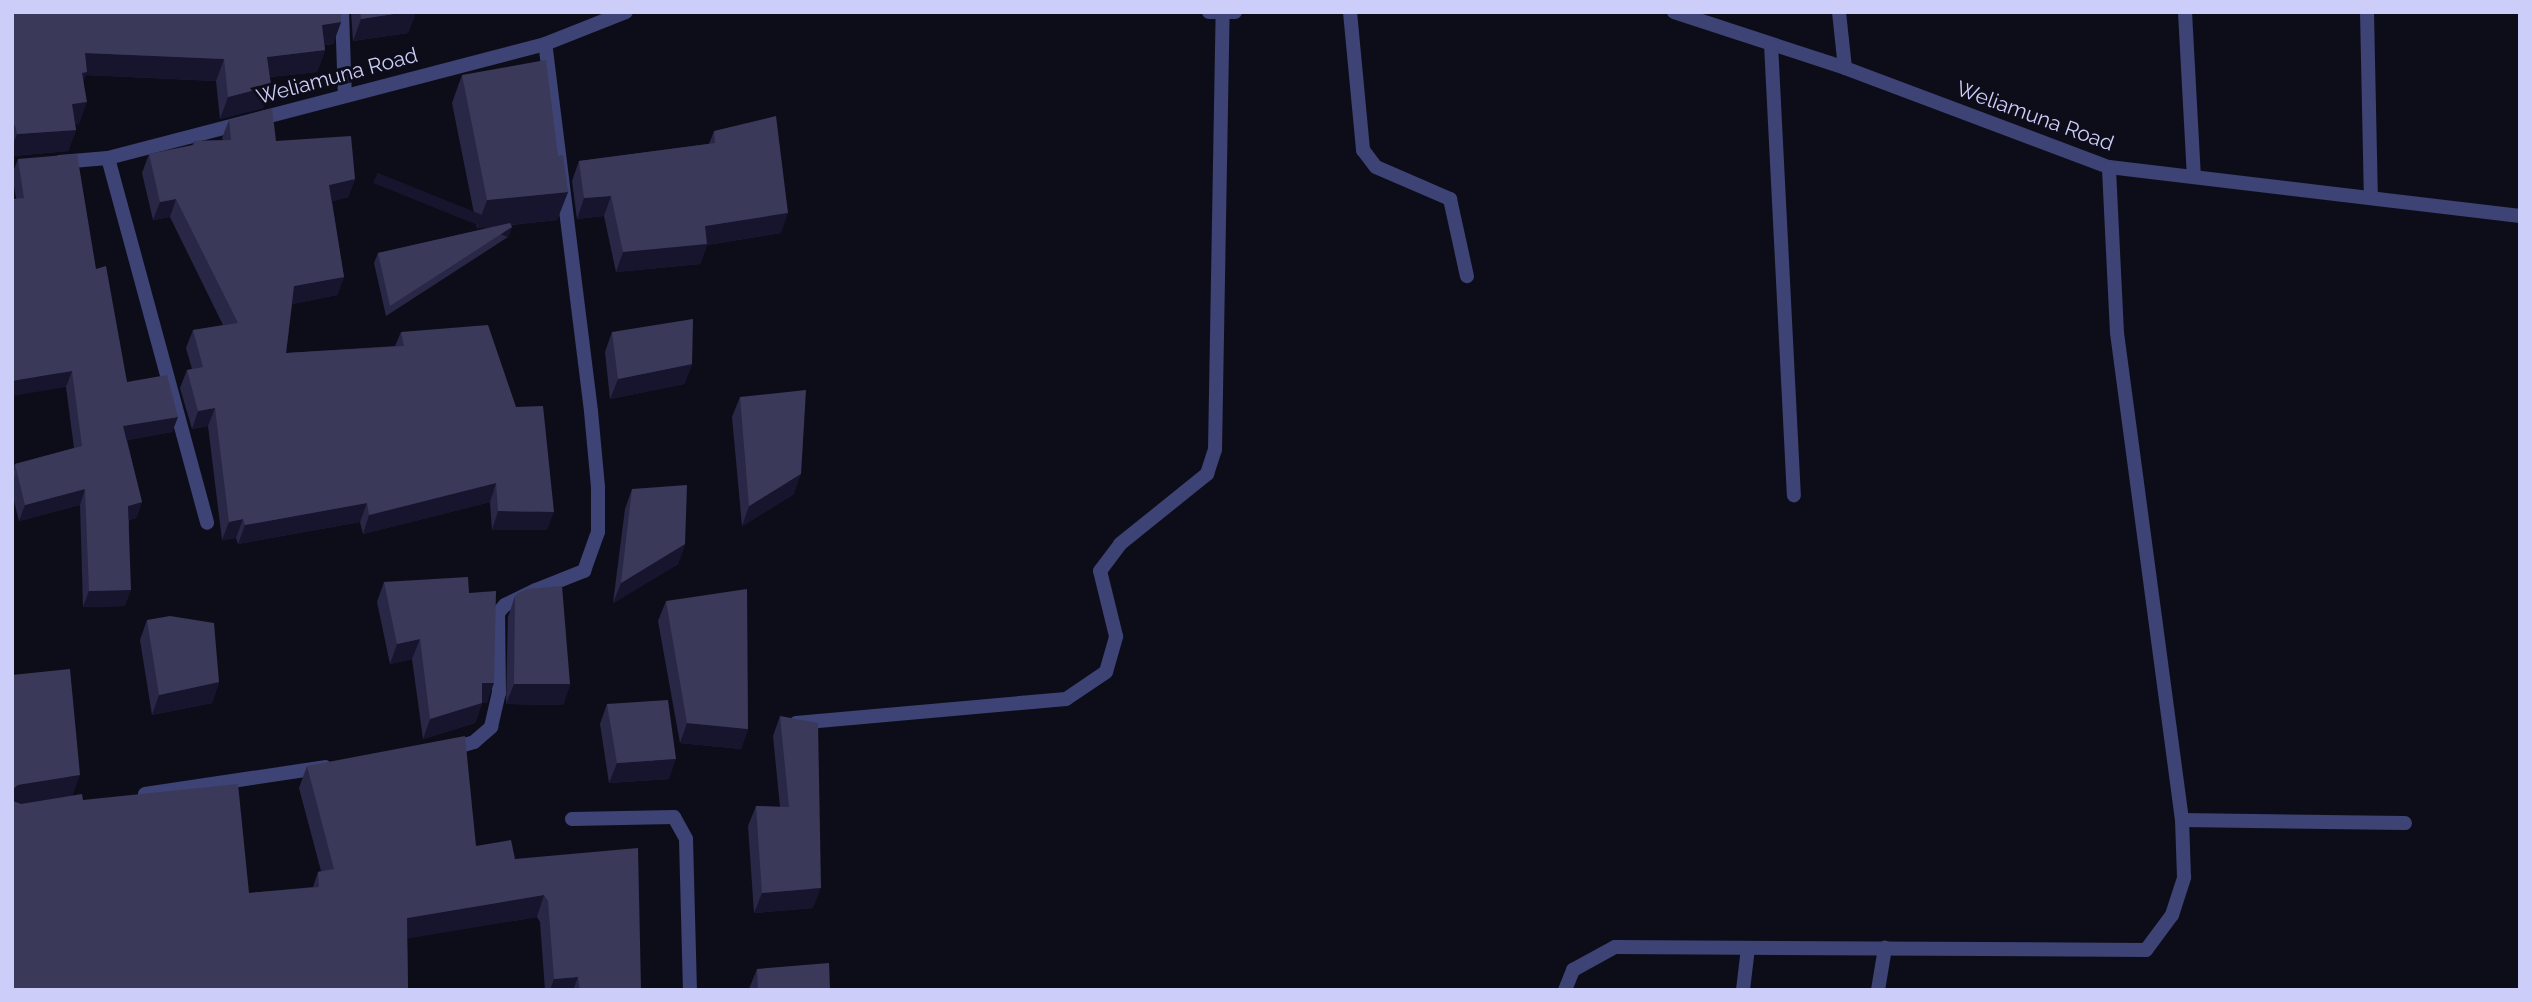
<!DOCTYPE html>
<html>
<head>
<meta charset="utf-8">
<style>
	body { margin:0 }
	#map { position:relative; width:2532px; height:1002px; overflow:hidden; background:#0d0d1a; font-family:Raleway,sans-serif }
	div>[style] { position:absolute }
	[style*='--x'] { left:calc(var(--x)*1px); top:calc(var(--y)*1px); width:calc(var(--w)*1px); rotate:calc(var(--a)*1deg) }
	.minor>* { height:14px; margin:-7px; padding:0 7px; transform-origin:7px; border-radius:7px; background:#3d4374 }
	.wall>* { inset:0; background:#292746 }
	.shaded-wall>* { inset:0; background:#17152d; transform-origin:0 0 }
	.building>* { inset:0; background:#3b395a }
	span { translate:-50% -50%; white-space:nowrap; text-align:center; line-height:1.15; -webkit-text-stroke:6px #0d0d1a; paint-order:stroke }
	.street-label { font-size:21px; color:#cccdf9 }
	.frame { position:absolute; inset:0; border:14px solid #cccdf9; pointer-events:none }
</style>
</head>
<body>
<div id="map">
	<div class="minor">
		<i style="--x:342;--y:12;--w:84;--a:88"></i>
		<i style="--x:1209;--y:12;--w:26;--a:0"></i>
		<i style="--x:1350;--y:12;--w:139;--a:84.6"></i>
		<i style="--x:1363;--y:150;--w:21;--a:53"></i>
		<i style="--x:1376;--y:167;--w:81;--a:23.4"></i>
		<i style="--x:1450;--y:199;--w:79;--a:77.6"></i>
		<i style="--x:1674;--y:12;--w:180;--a:18.1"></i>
		<i style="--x:1845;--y:68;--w:282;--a:20.6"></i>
		<i style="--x:2109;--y:167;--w:414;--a:6.8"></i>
		<i style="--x:1839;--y:12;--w:56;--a:83.9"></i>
		<i style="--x:2185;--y:12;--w:165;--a:86.9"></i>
		<i style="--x:2367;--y:12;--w:186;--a:88.8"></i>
		<i style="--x:1771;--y:44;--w:452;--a:87.1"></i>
		<i style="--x:108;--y:158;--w:378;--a:74.8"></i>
		<i style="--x:60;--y:162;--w:48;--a:-4.8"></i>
		<i style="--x:108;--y:158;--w:452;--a:-14.6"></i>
		<i style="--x:545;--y:44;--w:87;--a:-21.6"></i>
		<i style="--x:796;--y:723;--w:271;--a:-5.1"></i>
		<i style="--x:1066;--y:699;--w:48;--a:-34"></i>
		<i style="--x:1106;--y:672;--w:37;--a:-74"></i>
		<i style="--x:1116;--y:636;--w:67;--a:-103.8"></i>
		<i style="--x:1100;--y:571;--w:34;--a:-53"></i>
		<i style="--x:1120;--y:544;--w:112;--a:-38.8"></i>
		<i style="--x:1207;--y:474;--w:25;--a:-72"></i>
		<i style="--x:1215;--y:450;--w:437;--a:-89"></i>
		<i style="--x:450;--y:749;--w:25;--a:-16"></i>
		<i style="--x:474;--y:742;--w:23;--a:-41"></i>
		<i style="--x:491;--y:727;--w:35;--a:-77"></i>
		<i style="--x:499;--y:693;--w:80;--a:-90.7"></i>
		<i style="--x:498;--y:613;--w:11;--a:-49"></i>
		<i style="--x:505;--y:605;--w:34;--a:-26"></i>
		<i style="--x:536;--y:590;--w:52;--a:-21.6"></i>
		<i style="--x:584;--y:571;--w:41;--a:-70.3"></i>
		<i style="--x:598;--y:532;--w:45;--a:-90"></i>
		<i style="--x:598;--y:487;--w:76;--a:-95.3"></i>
		<i style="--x:591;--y:411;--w:370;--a:-97.1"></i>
		<i style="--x:145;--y:794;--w:182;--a:-8.5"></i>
		<i style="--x:572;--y:819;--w:102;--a:-1.1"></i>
		<i style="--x:674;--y:817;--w:25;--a:61"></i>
		<i style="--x:686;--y:839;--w:151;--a:88.5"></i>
		<i style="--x:2182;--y:820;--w:223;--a:0.8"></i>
		<i style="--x:1565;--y:990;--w:22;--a:-68"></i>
		<i style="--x:1573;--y:970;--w:48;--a:-28.7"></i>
		<i style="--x:1615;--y:947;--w:531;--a:0.32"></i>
		<i style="--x:2146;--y:950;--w:44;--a:-53.4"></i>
		<i style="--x:2172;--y:915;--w:40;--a:-72"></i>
		<i style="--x:2184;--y:877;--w:57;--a:-92"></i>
		<i style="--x:2182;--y:820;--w:491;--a:-97.6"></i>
		<i style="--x:2117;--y:333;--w:166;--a:-92.8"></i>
		<i style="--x:1743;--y:990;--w:42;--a:-83.2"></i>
		<i style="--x:1878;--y:990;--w:43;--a:-80.5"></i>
	</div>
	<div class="wall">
		<i style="clip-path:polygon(12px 12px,341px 22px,333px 44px,324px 45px,325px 50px,317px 72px,270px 77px,271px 86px,263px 108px,220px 119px,216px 81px,86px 75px,83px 81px,79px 124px,75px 124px,76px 130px,68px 151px,12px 156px)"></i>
		<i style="clip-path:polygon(351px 12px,416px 12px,408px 33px,353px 41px)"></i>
		<i style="clip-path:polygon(462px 75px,558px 156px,568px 192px,557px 220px,511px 225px,512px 227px,508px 237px,386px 316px,374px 263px,378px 253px,498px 226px,477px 228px,452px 103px)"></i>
		<i style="clip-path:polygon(229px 120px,355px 179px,348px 197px,332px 201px,344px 277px,337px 295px,292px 304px,286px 353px,395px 346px,401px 332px,547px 530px,492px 530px,490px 502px,363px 534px,360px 522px,238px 544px,236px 538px,222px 540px,208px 426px,192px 429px,180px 388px,187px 370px,192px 369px,186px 348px,193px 330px,223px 325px,170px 217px,153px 220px,142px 173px,149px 154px,192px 145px,194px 141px,223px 140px,222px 138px)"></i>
		<i style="clip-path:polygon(714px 131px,781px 233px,707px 245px,700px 264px,616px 272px,604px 216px,577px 219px,572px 181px,579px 161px,709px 144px)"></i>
		<i style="clip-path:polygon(18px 159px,96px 269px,127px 382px,178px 417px,172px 432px,127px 440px,142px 502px,136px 518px,129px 520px,125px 606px,83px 607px,80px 505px,19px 521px,12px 493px,12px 454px,14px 466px,15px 464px,74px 448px,66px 387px,16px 198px,12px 174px)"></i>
		<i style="clip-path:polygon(612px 332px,692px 364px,684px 384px,610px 399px,605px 352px)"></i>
		<i style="clip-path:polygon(740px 397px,794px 494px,742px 526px,732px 417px)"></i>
		<i style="clip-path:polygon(632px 489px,685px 544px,678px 564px,613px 603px,625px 509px)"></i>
		<i style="clip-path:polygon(384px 582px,469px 593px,487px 703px,482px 703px,475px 723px,423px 739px,412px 659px,390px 664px,377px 602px)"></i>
		<i style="clip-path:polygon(515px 596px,570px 684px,563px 705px,506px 704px,508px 617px)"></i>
		<i style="clip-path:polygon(666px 601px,748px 729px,741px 749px,680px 743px,658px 621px)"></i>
		<i style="clip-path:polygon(147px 620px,219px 682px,212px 703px,152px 715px,140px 640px)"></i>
		<i style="clip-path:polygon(607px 704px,669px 779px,609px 783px,600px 724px)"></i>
		<i style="clip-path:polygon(780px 716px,813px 908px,754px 913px,748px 826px,756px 806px,780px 807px,773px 736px)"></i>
		<i style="clip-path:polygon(307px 766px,476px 846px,515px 859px,641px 990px,545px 990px,540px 922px,537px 917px,407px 938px,408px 990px,73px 796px,83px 800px,249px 893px,313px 887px,318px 872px,321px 871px,299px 788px)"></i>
		<i style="clip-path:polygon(757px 969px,830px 990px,749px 989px)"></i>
	</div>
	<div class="shaded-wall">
		<i style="clip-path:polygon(407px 12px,416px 12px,408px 33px,353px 41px,361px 19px)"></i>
		<i style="clip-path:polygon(341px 22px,333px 44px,314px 46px,322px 25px)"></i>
		<i style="clip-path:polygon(325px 50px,317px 72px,259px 78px,267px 57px)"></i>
		<i style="clip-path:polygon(85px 53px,224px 59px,216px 81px,86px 75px,79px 94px)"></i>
		<i style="clip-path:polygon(271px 86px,263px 108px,220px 119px,228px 97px)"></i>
		<i style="clip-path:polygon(87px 102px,79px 124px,64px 126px,72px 104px)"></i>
		<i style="clip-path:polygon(76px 130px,68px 151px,12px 156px,12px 147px,17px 134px)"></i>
		<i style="clip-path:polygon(355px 179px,348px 197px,323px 204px,329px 185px)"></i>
		<i style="clip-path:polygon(568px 192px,557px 220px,477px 228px,487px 200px)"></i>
		<i style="clip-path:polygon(611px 196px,604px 216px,577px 219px,584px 198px)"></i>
		<i style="clip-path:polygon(176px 199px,170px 217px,153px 220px,160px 202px)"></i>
		<i style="clip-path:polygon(788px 213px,781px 233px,707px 245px,700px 264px,616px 272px,623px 252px,705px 226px)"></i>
		<i style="left:512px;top:227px;width:11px;height:145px;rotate:112deg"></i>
		<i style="clip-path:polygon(344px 277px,337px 295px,287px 305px,294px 286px)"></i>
		<i style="clip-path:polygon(692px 364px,684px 384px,610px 399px,618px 379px)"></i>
		<i style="clip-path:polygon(72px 371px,66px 387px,12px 396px,12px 381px)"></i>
		<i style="clip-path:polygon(215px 408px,208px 426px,192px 429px,198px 411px)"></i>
		<i style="clip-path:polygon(178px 417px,172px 432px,117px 442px,123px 426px)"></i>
		<i style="clip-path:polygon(801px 474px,794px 494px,742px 526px,749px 506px)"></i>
		<i style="clip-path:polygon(496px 483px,490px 502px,363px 534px,369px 515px)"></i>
		<i style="clip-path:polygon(85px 489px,80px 505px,19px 521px,25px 505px)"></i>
		<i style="clip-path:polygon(142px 502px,136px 518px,122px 522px,128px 506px)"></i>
		<i style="clip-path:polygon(367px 503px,360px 522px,238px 544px,245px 525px)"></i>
		<i style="clip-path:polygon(498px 511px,554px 512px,547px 530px,492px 530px)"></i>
		<i style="clip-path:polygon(243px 519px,236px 538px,222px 540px,229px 522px)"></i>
		<i style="clip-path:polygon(685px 544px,678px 564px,613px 603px,621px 583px)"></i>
		<i style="clip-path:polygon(131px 590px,125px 606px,83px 607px,89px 591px)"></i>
		<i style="clip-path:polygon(420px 639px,412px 659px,390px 664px,397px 644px)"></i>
		<i style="clip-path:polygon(219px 682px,212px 703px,152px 715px,159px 695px)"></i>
		<i style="clip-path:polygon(482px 683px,494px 683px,487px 703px,482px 703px,475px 723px,423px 739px,430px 719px)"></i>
		<i style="clip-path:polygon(514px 684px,570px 684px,563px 705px,506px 704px)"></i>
		<i style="clip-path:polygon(687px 723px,748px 729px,741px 749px,680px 743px)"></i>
		<i style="clip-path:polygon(676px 759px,669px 779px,609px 783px,617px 763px)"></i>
		<i style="clip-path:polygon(80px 775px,72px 797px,12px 806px,12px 790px,18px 785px)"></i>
		<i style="clip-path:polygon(821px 888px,813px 908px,754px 913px,762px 893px)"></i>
		<i style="clip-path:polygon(544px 895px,537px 917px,399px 940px,407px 918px)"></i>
		<i style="clip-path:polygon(578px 977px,573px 990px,550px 990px,554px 979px)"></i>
	</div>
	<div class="building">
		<i style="clip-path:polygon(12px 12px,341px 12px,341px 22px,322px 25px,325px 50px,267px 57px,271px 86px,228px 97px,224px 59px,85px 53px,87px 72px,82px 73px,87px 102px,72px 104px,76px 130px,17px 134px,15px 125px,12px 125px)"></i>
		<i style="clip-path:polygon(360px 12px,407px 12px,361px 19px)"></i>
		<i style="clip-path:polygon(546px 60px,558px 156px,563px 155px,568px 192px,487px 200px,462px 75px)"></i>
		<i style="clip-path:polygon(272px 108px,276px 141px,351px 136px,355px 179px,329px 185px,344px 277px,294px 286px,286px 353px,404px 346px,401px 332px,488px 325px,516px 407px,543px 406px,554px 512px,498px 511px,496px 483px,369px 515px,367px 503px,245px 525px,243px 519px,229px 522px,215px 408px,198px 411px,187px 370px,203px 367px,193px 330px,238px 323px,176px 199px,160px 202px,149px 154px,194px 145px,194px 141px,231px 140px,229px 120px)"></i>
		<i style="clip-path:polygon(776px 116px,788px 213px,705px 226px,707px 244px,623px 252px,611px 196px,584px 198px,579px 161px,715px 143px,714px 131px)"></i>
		<i style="clip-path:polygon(77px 154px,96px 269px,106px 266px,127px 382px,167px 375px,178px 417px,123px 426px,142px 502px,128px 506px,131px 590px,89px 591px,85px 489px,25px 505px,15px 464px,82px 446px,72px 371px,12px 381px,12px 199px,24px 198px,18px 159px)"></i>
		<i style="clip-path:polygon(510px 223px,512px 227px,390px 306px,378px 253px)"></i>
		<i style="clip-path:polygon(693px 319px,692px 364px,618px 379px,612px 332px)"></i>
		<i style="clip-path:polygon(806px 390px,801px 474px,749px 506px,740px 397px)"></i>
		<i style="clip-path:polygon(12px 454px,15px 475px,12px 476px)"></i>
		<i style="clip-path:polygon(687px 485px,685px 544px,621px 583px,632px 489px)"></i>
		<i style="clip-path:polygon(468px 577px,469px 593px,496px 591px,494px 683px,482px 683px,482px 703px,430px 719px,420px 639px,397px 644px,384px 582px)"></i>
		<i style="clip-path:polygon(562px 586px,570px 684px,514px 684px,515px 596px,518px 593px,527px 589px)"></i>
		<i style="clip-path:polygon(747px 589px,748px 729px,687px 723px,666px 601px)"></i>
		<i style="clip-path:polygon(170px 616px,214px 623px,219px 682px,159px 695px,147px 620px)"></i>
		<i style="clip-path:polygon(70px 669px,80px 775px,18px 785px,12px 790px,12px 675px)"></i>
		<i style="clip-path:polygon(668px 700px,676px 759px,617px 763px,607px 704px)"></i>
		<i style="clip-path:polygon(780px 716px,818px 723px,821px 888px,762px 893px,756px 806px,789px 807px)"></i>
		<i style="clip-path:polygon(465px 736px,476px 846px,511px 840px,515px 859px,638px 848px,641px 990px,580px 990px,578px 977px,554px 979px,548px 901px,544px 895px,407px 918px,408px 990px,12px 990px,12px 797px,13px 801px,21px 804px,82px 794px,83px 800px,238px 784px,249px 893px,319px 887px,318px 872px,334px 869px,307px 766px)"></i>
		<i style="clip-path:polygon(829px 963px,830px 990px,758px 990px,757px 969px)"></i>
	</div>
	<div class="street-label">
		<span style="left:337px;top:76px;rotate:-15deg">Weliamuna Road</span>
		<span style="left:2035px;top:116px;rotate:20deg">Weliamuna Road</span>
	</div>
	<div class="frame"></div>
</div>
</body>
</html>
